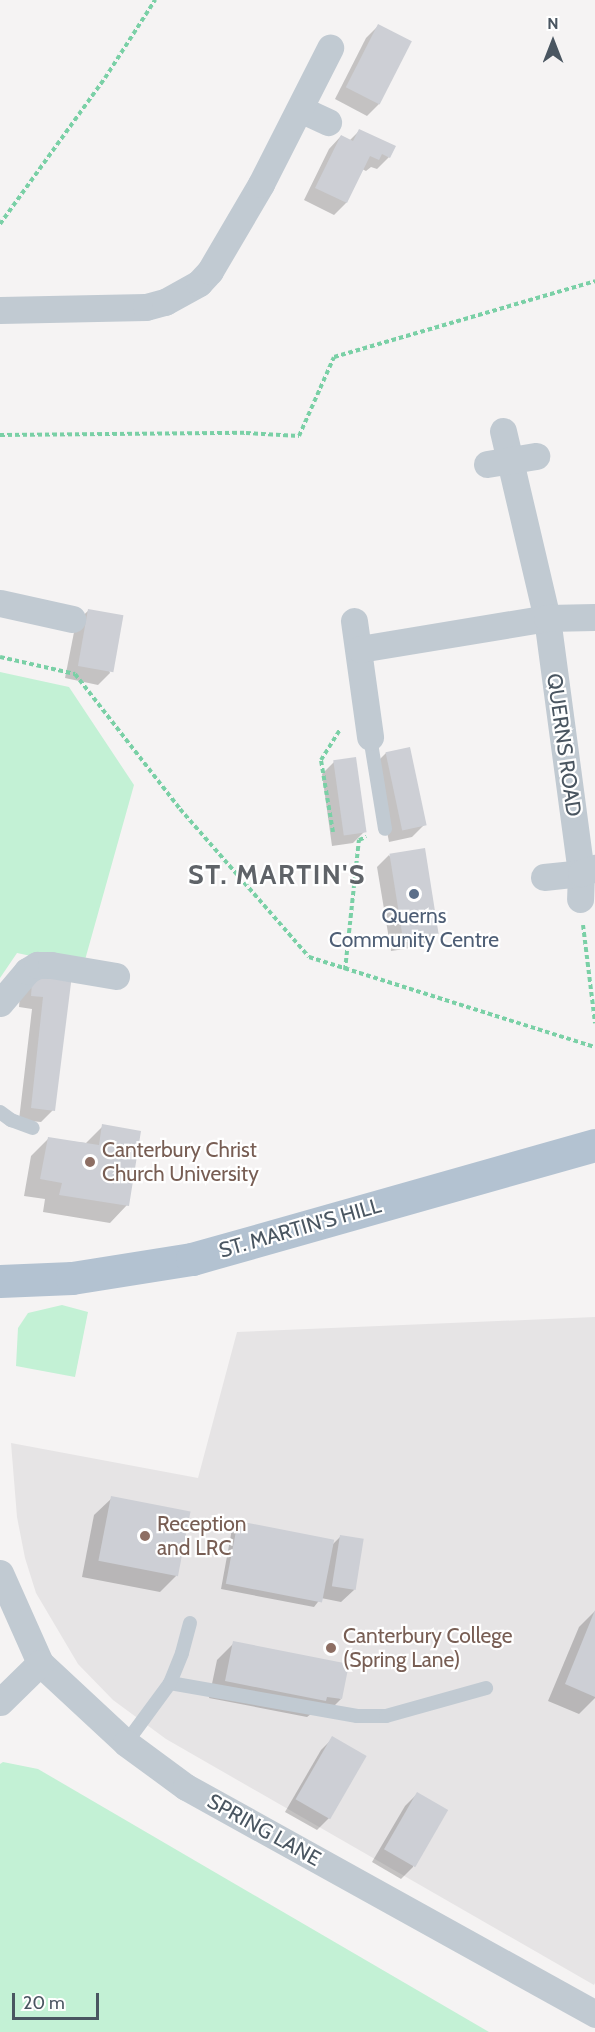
<!DOCTYPE html>
<html>
<head>
<meta charset="utf-8">
<style>
	body { margin:0 }
	#map { position:relative; width:595px; height:2032px; overflow:hidden; background:#f5f3f3; font-family:Cabin,sans-serif }
	div>[style] { position:absolute }
	[style*='--x'] { left:calc(var(--x)*1px); top:calc(var(--y)*1px); width:calc(var(--w)*1px); rotate:calc(var(--a)*1deg) }
	.education>* { inset:0; background:#e6e4e5 }
	.green>* { inset:0; background:#c3f1d5 }
	.shadow>* { inset:0; background:#0003 }
	.building>* { inset:0; background:#cdcfd5; transform-origin:0 0 }
	.path>* { height:4px; margin-top:-2px; transform-origin:0; background:repeating-linear-gradient(90deg,#7ad0a6 0 4.5px,transparent 0 7.5px) }
	.lane>* { height:14px; margin:-7px; padding:0 7px; transform-origin:7px; border-radius:7px; background:#c1cad2 }
	.street>* { height:27px; margin:-13.5px; padding:0 13.5px; transform-origin:13.5px; border-radius:13.5px; background:#c1cad2 }
	.primary>* { height:33px; margin:-16.5px; padding:0 16.5px; transform-origin:16.5px; border-radius:16.5px; background:#b3c2d1 }
	.dots>* { width:16px; height:16px; translate:-50% -50%; box-sizing:border-box; border:3px solid #fff; border-radius:50% }
	span { translate:-50% -50%; white-space:nowrap; text-align:center; line-height:1.15; -webkit-text-stroke:4.5px #fff; paint-order:stroke }
	.street-label { font-size:21px; color:#4a5661 }
	.service-label { font-size:21px; color:#4e5e75 }
	.education-label { font-size:21px; color:#785e54 }
	.left { translate:0 -50%; text-align:left }
	.district-label { font-size:27px; color:#5f6368; font-weight:700; letter-spacing:1.5px }
	.north { position:absolute; left:523px; top:12px; width:60px; height:60px; -webkit-text-stroke:4px #fff; paint-order:stroke; rotate:0deg; font-size:16px; font-weight:700; line-height:24px; text-align:center; color:#4a5661 }
	.north::after { content:''; display:block; margin:auto; width:21px; height:27px; background:#4a5661; clip-path:polygon(50% 0,100% 100%,50% 72%,0 100%) }
	.scale { position:absolute; left:12px; top:1993px; width:87px; height:27px; box-sizing:border-box; border:3px solid #4a5661; border-top:0; padding-left:8px; font-size:18px; line-height:21px; white-space:nowrap; color:#4a5661; -webkit-text-stroke:4px #fff; paint-order:stroke }
</style>
</head>
<body>
<div id="map">
	<div class="education">
		<i style="clip-path:polygon(595px 1317px,595px 1983px,594px 1985px,166px 1739px,113px 1700px,78px 1664px,36px 1593px,25px 1558px,17px 1517px,11px 1443px,198px 1478px,237px 1332px)"></i>
	</div>
	<div class="green">
		<i style="clip-path:polygon(0 672px,69px 687px,134px 785px,83px 967px,17px 953px,0 978px)"></i>
		<i style="clip-path:polygon(62px 1305px,88px 1312px,75px 1377px,16px 1366px,18px 1328px,28px 1313px)"></i>
		<i style="clip-path:polygon(3px 1762px,38px 1769px,489px 2032px,0 2032px,0 1764px)"></i>
	</div>
	<div class="shadow">
		<i style="clip-path:polygon(378px 26px,379px 104px,367px 116px,335px 99px,366px 38px)"></i>
		<i style="clip-path:polygon(359px 131px,389px 157px,377px 169px,371px 167px,366px 171px,362px 169px,346px 203px,334px 215px,304px 200px,329px 149px,341px 136px,349px 141px)"></i>
		<i style="clip-path:polygon(89px 610px,110px 673px,98px 685px,65px 678px,76px 622px)"></i>
		<i style="clip-path:polygon(386px 753px,424px 825px,412px 837px,389px 842px,374px 765px)"></i>
		<i style="clip-path:polygon(334px 762px,365px 831px,353px 843px,332px 846px,322px 774px)"></i>
		<i style="clip-path:polygon(389px 855px,437px 934px,425px 946px,391px 951px,377px 867px)"></i>
		<i style="clip-path:polygon(70px 977px,53px 1110px,41px 1122px,19px 1120px,32px 1009px,19px 1007px,21px 982px)"></i>
		<i style="clip-path:polygon(103px 1126px,127px 1205px,110px 1223px,43px 1212px,45px 1199px,24px 1196px,31px 1156px,48px 1139px,86px 1143px)"></i>
		<i style="clip-path:polygon(112px 1498px,177px 1575px,160px 1592px,82px 1577px,94px 1515px)"></i>
		<i style="clip-path:polygon(238px 1523px,331px 1546px,340px 1537px,354px 1590px,341px 1602px,321px 1598px,314px 1607px,221px 1589px,232px 1529px)"></i>
		<i style="clip-path:polygon(595px 1611px,595px 1698px,579px 1714px,548px 1701px,579px 1627px)"></i>
		<i style="clip-path:polygon(234px 1643px,341px 1699px,324px 1716px,311px 1714px,307px 1717px,209px 1698px,217px 1660px)"></i>
		<i style="clip-path:polygon(333px 1738px,365px 1756px,329px 1818px,317px 1830px,285px 1812px,321px 1750px)"></i>
		<i style="clip-path:polygon(417px 1794px,413px 1867px,401px 1879px,372px 1862px,405px 1806px)"></i>
	</div>
	<div class="building">
		<i style="left:378px;top:24px;width:38px;height:71px;rotate:27deg"></i>
		<i style="clip-path:polygon(359px 129px,396px 146px,390px 158px,382px 154px,379px 160px,370px 156px,347px 203px,315px 188px,341px 135px,353px 141px)"></i>
		<i style="left:88px;top:609px;width:36px;height:58px;rotate:10deg"></i>
		<i style="left:410px;top:747px;width:80px;height:25px;rotate:78deg"></i>
		<i style="left:356px;top:757px;width:76px;height:23px;rotate:82deg"></i>
		<i style="left:425px;top:848px;width:87px;height:36px;rotate:81deg"></i>
		<i style="clip-path:polygon(33px 969px,72px 975px,55px 1111px,31px 1108px,43px 997px,31px 996px)"></i>
		<i style="clip-path:polygon(102px 1124px,141px 1131px,129px 1206px,59px 1195px,62px 1183px,40px 1179px,48px 1137px,99px 1145px)"></i>
		<i style="left:111px;top:1496px;width:81px;height:66px;rotate:11deg"></i>
		<i style="left:238px;top:1521px;width:98px;height:64px;rotate:11deg"></i>
		<i style="left:340px;top:1535px;width:24px;height:52px;rotate:9deg"></i>
		<i style="clip-path:polygon(595px 1610px,595px 1697px,565px 1684px)"></i>
		<i style="clip-path:polygon(233px 1641px,349px 1664px,342px 1699px,327px 1697px,326px 1701px,225px 1681px)"></i>
		<i style="left:332px;top:1736px;width:40px;height:73px;rotate:30deg"></i>
		<i style="left:417px;top:1792px;width:36px;height:66px;rotate:30deg"></i>
	</div>
	<div class="path">
		<i style="--x:0;--y:224;--w:180;--a:-54.3"></i>
		<i style="--x:105;--y:78;--w:93;--a:-57.3"></i>
		<i style="--x:0;--y:435;--w:246;--a:-0.5"></i>
		<i style="--x:246;--y:433;--w:53;--a:3.2"></i>
		<i style="--x:299;--y:436;--w:86;--a:-66.1"></i>
		<i style="--x:334;--y:357;--w:272;--a:-16.2"></i>
		<i style="--x:0;--y:657;--w:77;--a:12.8"></i>
		<i style="--x:75;--y:674;--w:171;--a:52.1"></i>
		<i style="--x:180;--y:809;--w:196;--a:48.9"></i>
		<i style="--x:309;--y:957;--w:300;--a:17.5"></i>
		<i style="--x:333;--y:832;--w:73;--a:-99.5"></i>
		<i style="--x:321;--y:760;--w:36;--a:-58"></i>
		<i style="--x:583;--y:925;--w:99;--a:83"></i>
		<i style="--x:345;--y:970;--w:131;--a:-83.9"></i>
		<i style="--x:359;--y:840;--w:8;--a:-23"></i>
	</div>
	<div class="lane">
		<i style="--x:370;--y:737;--w:93;--a:80.7"></i>
		<i style="--x:0;--y:1112;--w:14;--a:36"></i>
		<i style="--x:11;--y:1120;--w:23;--a:20"></i>
		<i style="--x:170;--y:1683;--w:190;--a:10"></i>
		<i style="--x:357;--y:1716;--w:29;--a:0"></i>
		<i style="--x:386;--y:1716;--w:104;--a:-15.6"></i>
		<i style="--x:126;--y:1743;--w:74;--a:-53.7"></i>
		<i style="--x:170;--y:1683;--w:32;--a:-68"></i>
		<i style="--x:182;--y:1653;--w:31;--a:-75"></i>
	</div>
	<div class="street">
		<i style="--x:300;--y:109;--w:31;--a:25"></i>
		<i style="--x:0;--y:310;--w:146;--a:-1.2"></i>
		<i style="--x:146;--y:307;--w:20;--a:-15"></i>
		<i style="--x:165;--y:302;--w:39;--a:-29"></i>
		<i style="--x:199;--y:283;--w:16;--a:-47"></i>
		<i style="--x:210;--y:271;--w:101;--a:-59.6"></i>
		<i style="--x:261;--y:184;--w:153;--a:-63.1"></i>
		<i style="--x:503;--y:431;--w:192;--a:76.8"></i>
		<i style="--x:547;--y:618;--w:257;--a:82.4"></i>
		<i style="--x:581;--y:873;--w:26;--a:92"></i>
		<i style="--x:487;--y:464;--w:50;--a:-9.3"></i>
		<i style="--x:0;--y:603;--w:74;--a:12.5"></i>
		<i style="--x:354;--y:621;--w:117;--a:82.1"></i>
		<i style="--x:360;--y:649;--w:190;--a:-9.4"></i>
		<i style="--x:547;--y:618;--w:48;--a:-1.2"></i>
		<i style="--x:544;--y:877;--w:37;--a:-6"></i>
		<i style="--x:581;--y:873;--w:15;--a:-20"></i>
		<i style="--x:0;--y:1003;--w:42;--a:-49.8"></i>
		<i style="--x:27;--y:971;--w:12;--a:-31"></i>
		<i style="--x:37;--y:965;--w:14;--a:0"></i>
		<i style="--x:51;--y:965;--w:66;--a:9.6"></i>
		<i style="--x:0;--y:1573;--w:98;--a:66"></i>
		<i style="--x:40;--y:1663;--w:117;--a:42.9"></i>
		<i style="--x:126;--y:1743;--w:74;--a:36.3"></i>
		<i style="--x:186;--y:1787;--w:468;--a:29"></i>
		<i style="--x:0;--y:1702;--w:56;--a:-44.3"></i>
	</div>
	<div class="primary">
		<i style="--x:0;--y:1281;--w:72;--a:-2.4"></i>
		<i style="--x:72;--y:1278;--w:121;--a:-9"></i>
		<i style="--x:192;--y:1259;--w:419;--a:-15.8"></i>
	</div>
	<div class="dots">
		<i style="left:414px;top:894px;background:#5c6f8a"></i>
		<i style="left:90px;top:1162px;background:#8d6e63"></i>
		<i style="left:145px;top:1536px;background:#8d6e63"></i>
		<i style="left:331px;top:1648px;background:#8d6e63"></i>
	</div>
	<div class="street-label">
		<span style="left:564px;top:745px;rotate:82deg">QUERNS ROAD</span>
		<span style="left:300px;top:1228px;rotate:-16deg">ST. MARTIN'S HILL</span>
		<span style="left:264px;top:1830px;rotate:29deg">SPRING LANE</span>
	</div>
	<div class="service-label">
		<span style="left:414px;top:928px">Querns<br>Community Centre</span>
	</div>
	<div class="education-label">
		<span class="left" style="left:102px;top:1162px">Canterbury Christ<br>Church University</span>
		<span class="left" style="left:157px;top:1536px">Reception<br>and LRC</span>
		<span class="left" style="left:343px;top:1648px">Canterbury College<br>(Spring Lane)</span>
	</div>
	<div class="district-label">
		<span style="left:277px;top:875px">ST. MARTIN'S</span>
	</div>
	<div class="north">N</div>
	<div class="scale">20 m</div>
</div>
</body>
</html>
